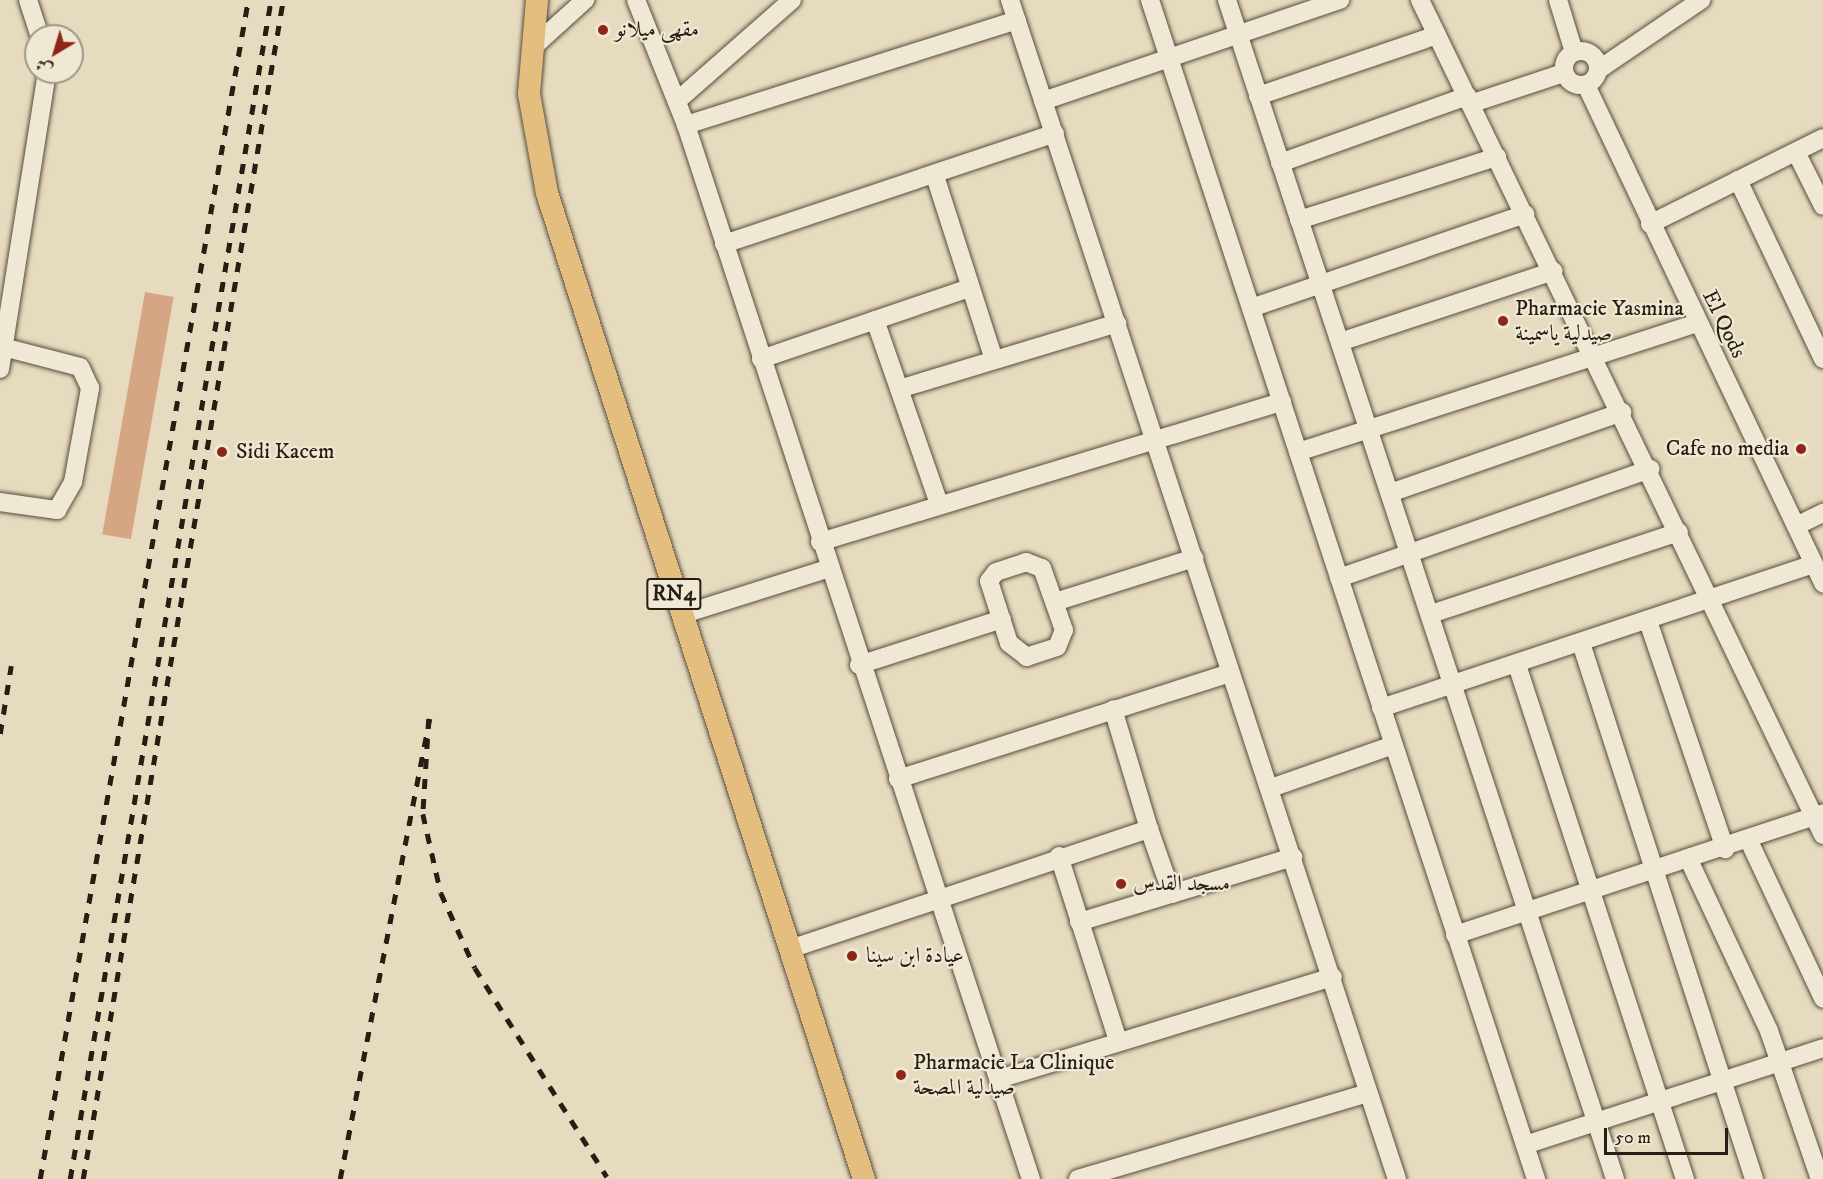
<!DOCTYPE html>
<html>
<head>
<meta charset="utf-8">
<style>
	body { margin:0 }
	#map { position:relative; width:1823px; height:1179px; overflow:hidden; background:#e6dbbe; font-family:"IM FELL DW Pica",Amiri,serif }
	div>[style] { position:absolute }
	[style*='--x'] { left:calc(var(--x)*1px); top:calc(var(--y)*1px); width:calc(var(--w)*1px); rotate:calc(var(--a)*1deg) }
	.building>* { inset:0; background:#d6a684; transform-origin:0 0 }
	.roads { filter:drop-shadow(0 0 2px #584c3d) drop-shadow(0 0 2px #584c3d) }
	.minor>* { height:18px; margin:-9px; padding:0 9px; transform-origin:9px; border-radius:9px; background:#efe8d5 }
	.minor>.ring { margin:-9px; padding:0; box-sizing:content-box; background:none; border:18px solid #efe8d5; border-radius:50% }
	.major>* { height:22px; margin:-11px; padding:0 11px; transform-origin:11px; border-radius:11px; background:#e3be7f }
	.rail>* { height:4.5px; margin-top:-2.25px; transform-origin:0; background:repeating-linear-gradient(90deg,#281d12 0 10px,transparent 0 20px) }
	.dots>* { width:16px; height:16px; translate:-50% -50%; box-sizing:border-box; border:3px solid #efe8d5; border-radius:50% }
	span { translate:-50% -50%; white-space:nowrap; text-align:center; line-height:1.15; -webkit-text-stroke:4.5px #efe8d5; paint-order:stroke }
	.shield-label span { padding:2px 4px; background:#efe8d5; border:2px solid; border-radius:4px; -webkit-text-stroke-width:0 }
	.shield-label { font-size:21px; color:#281d12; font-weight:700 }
	.poi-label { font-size:22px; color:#281d12 }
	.left { translate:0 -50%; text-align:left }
	.right { translate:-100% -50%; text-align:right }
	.street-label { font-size:22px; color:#281d12 }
	.north { position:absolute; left:24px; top:24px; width:60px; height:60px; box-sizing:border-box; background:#efe8d5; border:2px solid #9f9787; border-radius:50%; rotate:218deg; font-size:16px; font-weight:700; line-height:24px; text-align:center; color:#281d12 }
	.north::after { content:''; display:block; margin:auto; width:21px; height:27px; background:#8f2418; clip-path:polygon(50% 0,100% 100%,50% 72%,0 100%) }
	.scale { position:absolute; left:1604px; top:1128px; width:124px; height:27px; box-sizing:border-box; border:3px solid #281d12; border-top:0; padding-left:8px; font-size:18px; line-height:21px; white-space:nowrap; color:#281d12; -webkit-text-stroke:4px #efe8d5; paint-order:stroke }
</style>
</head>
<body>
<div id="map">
	<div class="building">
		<i style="left:145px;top:292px;width:29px;height:246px;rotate:10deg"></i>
	</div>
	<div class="roads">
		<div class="minor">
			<i style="--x:28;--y:0;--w:38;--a:72"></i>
			<i style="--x:636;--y:0;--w:135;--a:68.2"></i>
			<i style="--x:686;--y:125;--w:1109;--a:71.88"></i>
			<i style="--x:1010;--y:0;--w:1241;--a:71.83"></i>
			<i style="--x:1150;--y:0;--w:1241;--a:71.87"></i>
			<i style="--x:1227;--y:0;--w:1241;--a:71.78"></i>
			<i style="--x:1420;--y:0;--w:927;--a:64.24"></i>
			<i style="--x:1558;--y:0;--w:54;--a:72.9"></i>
			<i style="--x:532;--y:48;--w:72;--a:-42.2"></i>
			<i class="ring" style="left:1564px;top:51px;width:16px;height:16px"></i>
			<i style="--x:1598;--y:70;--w:125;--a:-34.2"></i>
			<i style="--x:1586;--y:85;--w:552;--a:64.55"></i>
			<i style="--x:1258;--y:96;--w:189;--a:-18.8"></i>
			<i style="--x:677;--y:101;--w:153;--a:-41.3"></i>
			<i style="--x:1043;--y:101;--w:314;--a:-18.8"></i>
			<i style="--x:1470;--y:104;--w:99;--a:-18.3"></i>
			<i style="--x:686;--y:125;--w:347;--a:-17.6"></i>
			<i style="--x:1796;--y:152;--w:60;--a:63.4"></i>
			<i style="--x:1280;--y:163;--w:199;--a:-19.7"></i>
			<i style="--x:935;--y:176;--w:193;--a:72.2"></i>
			<i style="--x:1738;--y:180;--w:198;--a:64.6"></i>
			<i style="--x:1299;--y:220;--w:208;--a:-17.7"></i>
			<i style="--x:1650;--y:224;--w:193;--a:-26.4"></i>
			<i style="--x:724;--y:244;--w:349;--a:-18.5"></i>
			<i style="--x:1251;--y:308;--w:290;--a:-18.9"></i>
			<i style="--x:875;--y:320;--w:195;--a:70.8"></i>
			<i style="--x:1340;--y:342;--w:225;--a:-18.4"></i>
			<i style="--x:761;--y:359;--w:221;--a:-18.8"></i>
			<i style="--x:0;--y:369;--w:301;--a:-81"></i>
			<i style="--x:899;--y:389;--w:228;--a:-16.8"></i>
			<i style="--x:1298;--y:452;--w:419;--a:-17.9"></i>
			<i style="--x:1390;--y:493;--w:246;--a:-19.2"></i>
			<i style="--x:0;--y:502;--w:58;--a:8"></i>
			<i style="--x:57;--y:510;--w:32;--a:-60"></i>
			<i style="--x:73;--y:482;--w:96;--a:-79.7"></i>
			<i style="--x:90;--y:388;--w:23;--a:-115"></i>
			<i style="--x:80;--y:367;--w:80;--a:-165.4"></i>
			<i style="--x:1796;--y:526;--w:30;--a:-26"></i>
			<i style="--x:820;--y:542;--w:483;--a:-16.9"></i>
			<i style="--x:1026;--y:562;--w:17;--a:21"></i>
			<i style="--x:1042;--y:568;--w:66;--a:70.5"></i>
			<i style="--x:1064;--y:630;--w:18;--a:112"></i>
			<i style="--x:1057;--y:647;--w:32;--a:162"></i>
			<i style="--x:1027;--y:657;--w:23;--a:-142"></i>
			<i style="--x:1009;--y:643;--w:65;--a:-107.9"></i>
			<i style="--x:989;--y:581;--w:11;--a:-52"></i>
			<i style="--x:996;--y:572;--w:32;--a:-18"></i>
			<i style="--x:1339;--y:578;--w:330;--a:-19.3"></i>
			<i style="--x:1058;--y:601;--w:143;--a:-17.5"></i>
			<i style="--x:1431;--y:614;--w:261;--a:-18.3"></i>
			<i style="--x:681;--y:615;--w:153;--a:-17.5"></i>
			<i style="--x:1648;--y:621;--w:241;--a:71.3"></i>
			<i style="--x:1581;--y:643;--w:563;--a:72.11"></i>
			<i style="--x:859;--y:665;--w:150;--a:-17.8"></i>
			<i style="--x:1517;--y:665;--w:541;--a:71.9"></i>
			<i style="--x:1381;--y:708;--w:456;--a:-18.4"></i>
			<i style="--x:898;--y:779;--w:349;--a:-17.7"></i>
			<i style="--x:1271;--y:788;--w:129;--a:-19.4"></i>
			<i style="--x:1149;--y:829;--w:69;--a:70.5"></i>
			<i style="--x:1749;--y:841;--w:174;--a:64.8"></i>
			<i style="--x:1059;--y:856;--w:194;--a:72.3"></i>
			<i style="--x:1689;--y:860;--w:189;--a:64.9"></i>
			<i style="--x:1769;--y:1031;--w:157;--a:71"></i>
			<i style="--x:1079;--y:922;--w:224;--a:-16.9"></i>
			<i style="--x:1455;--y:935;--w:388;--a:-18.3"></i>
			<i style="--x:790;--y:949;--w:379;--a:-18.5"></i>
			<i style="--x:1149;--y:829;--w:125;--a:-106.7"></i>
			<i style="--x:999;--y:1079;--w:349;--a:-17"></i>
			<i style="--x:1525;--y:1145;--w:313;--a:-18"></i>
			<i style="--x:1078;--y:1179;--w:302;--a:-16.5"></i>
		</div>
		<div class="major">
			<i style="--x:537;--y:0;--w:94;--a:94.9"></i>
			<i style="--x:529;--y:94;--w:101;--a:79.7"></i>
			<i style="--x:547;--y:193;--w:1036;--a:72.18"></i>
		</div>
	</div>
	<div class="rail">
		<i style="--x:0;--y:734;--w:69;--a:-80.8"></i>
		<i style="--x:40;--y:1179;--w:1197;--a:-79.99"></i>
		<i style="--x:70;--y:1179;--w:1196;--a:-80.33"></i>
		<i style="--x:83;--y:1179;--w:1196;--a:-80.37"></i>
		<i style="--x:340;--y:1179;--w:469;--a:-79"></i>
		<i style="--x:429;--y:719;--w:95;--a:93.6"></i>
		<i style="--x:423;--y:814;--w:81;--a:77.2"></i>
		<i style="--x:441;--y:893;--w:82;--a:65.6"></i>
		<i style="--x:475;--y:968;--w:247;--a:57.7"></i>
	</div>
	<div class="dots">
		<i style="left:603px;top:30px;background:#8f2418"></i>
		<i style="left:1503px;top:321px;background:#8f2418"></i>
		<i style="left:1801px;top:449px;background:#8f2418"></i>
		<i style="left:222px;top:452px;background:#8f2418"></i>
		<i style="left:1121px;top:884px;background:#8f2418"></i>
		<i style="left:852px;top:956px;background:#8f2418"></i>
		<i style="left:901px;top:1075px;background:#8f2418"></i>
	</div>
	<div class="shield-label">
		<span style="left:674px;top:594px">RN4</span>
	</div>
	<div class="poi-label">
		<span class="left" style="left:615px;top:30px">مقهى ميلانو</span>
		<span class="left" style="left:1515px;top:321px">Pharmacie Yasmina<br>صيدلية ياسمينة</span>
		<span class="right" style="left:1789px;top:449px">Cafe no media</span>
		<span class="left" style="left:236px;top:452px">Sidi Kacem</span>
		<span class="left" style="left:1133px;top:884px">مسجد القدس</span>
		<span class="left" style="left:866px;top:956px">عيادة ابن سينا</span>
		<span class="left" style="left:913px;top:1075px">Pharmacie La Clinique<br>صيدلية المصحة</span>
	</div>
	<div class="street-label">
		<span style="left:1724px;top:324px;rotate:64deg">El Qods</span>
	</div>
	<div class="north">ش</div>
	<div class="scale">50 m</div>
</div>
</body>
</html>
